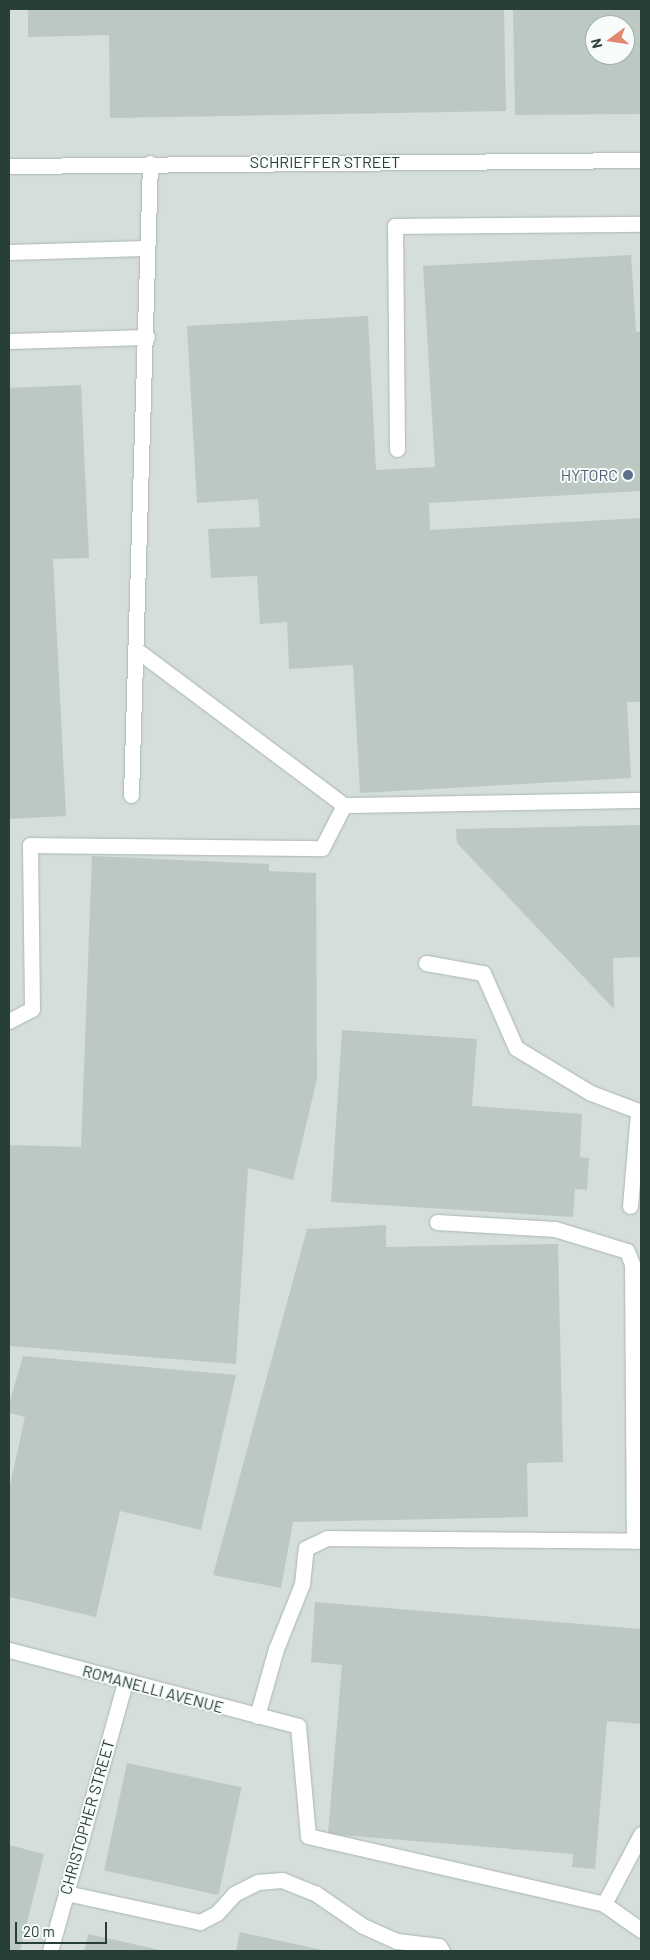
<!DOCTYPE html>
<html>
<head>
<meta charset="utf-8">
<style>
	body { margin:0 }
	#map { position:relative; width:650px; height:1960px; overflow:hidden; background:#e7eeeb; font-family:Barlow,sans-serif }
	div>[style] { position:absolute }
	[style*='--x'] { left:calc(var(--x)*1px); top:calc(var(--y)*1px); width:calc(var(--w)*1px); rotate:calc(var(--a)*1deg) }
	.built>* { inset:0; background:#d5ded9 }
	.building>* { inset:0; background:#bcc9c3; transform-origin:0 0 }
	.roads { filter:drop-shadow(0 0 1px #aab6b1) drop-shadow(0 0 1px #aab6b1) }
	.minor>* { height:15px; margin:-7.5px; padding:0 7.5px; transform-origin:7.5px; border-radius:7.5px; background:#fff }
	.dots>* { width:14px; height:14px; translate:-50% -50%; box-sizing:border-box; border:2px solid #f7fbf9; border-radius:50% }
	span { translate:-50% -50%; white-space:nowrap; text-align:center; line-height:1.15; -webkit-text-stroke:4px #f7fbf9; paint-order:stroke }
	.street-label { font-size:16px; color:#273f37 }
	.service-label { font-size:16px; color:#4e5e75 }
	.right { translate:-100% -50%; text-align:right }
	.frame { position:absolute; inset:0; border:10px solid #273f37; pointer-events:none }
	.north { position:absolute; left:585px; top:15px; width:50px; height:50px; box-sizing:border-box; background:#f7fbf9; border:1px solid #a4b0ab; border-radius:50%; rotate:256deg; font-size:14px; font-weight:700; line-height:20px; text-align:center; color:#273f37 }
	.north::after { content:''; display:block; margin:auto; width:18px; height:22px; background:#e38670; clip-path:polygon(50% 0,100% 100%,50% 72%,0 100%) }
	.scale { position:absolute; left:15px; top:1922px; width:92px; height:22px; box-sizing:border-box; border:2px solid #273f37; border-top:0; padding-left:6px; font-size:15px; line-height:18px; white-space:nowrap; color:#273f37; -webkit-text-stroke:4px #f7fbf9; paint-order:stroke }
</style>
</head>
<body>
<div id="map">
	<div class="built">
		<i style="clip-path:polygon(evenodd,9px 9px,641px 9px,641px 1951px,9px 1951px,9px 9px,595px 25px,625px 25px,625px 55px,595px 55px,595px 25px)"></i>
	</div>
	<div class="building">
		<i style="clip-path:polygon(28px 9px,504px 9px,506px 111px,110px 118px,109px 35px,28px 37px)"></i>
		<i style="clip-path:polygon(evenodd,513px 9px,641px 9px,641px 114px,515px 115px,513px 9px,595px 25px,625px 25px,625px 55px,595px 55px,595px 25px)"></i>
		<i style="clip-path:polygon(631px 255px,636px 332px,641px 331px,641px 491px,429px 503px,430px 530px,641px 518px,641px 702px,627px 702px,631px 778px,360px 793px,353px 665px,289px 669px,287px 622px,260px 624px,257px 576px,211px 578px,208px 529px,260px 527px,258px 499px,197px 503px,187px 326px,368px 316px,376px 470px,435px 467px,423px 266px)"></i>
		<i style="clip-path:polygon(81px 385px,89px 558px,53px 559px,66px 816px,9px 819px,9px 388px)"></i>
		<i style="clip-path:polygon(641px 825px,641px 957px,613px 958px,614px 1009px,457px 843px,456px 829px)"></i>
		<i style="clip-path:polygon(92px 856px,269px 864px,269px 871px,316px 873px,317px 1079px,293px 1180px,248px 1168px,236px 1364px,9px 1346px,9px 1145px,81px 1147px)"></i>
		<i style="clip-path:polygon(342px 1030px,477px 1039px,472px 1106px,582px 1114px,580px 1157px,589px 1158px,587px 1190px,575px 1189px,573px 1217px,331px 1202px)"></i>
		<i style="clip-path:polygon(386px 1225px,386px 1247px,558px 1244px,563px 1462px,527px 1463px,528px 1517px,293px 1522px,281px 1588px,213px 1575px,307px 1229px)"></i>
		<i style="clip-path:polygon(23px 1356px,236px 1375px,201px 1530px,120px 1511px,96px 1617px,9px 1597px,9px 1490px,25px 1417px,9px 1413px,9px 1404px)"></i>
		<i style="clip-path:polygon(315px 1602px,641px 1629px,641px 1724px,607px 1721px,595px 1869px,572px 1867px,573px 1854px,328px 1834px,342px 1665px,311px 1662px)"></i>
		<i style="left:127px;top:1763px;width:117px;height:110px;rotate:12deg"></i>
		<i style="clip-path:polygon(9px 1845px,44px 1854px,20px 1951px,9px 1951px)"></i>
		<i style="clip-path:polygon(240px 1932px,322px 1950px,322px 1951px,236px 1951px)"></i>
		<i style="clip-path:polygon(88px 1934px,160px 1950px,160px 1951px,84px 1951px)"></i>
	</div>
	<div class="roads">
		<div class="minor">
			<i style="--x:9;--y:166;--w:632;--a:-0.54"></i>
			<i style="--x:9;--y:252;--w:136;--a:-1.7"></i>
			<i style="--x:9;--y:341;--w:138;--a:-1.7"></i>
			<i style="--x:397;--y:449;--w:223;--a:-90.5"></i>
			<i style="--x:395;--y:226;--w:246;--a:-0.5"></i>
			<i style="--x:138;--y:651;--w:257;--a:36.8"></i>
			<i style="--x:344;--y:805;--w:297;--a:-1"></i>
			<i style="--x:131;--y:795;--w:632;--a:-88.28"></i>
			<i style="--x:426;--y:963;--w:58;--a:10"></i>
			<i style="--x:483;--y:973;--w:82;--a:66.3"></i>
			<i style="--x:516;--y:1048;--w:87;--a:31"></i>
			<i style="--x:591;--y:1093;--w:53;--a:20.8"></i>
			<i style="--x:9;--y:1021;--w:26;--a:-28"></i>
			<i style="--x:32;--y:1009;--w:164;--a:-90.7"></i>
			<i style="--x:30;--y:845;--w:292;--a:0.6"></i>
			<i style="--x:322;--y:848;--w:48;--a:-62.9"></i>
			<i style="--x:630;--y:1206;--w:94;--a:-85.1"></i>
			<i style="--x:437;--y:1222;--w:118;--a:3.4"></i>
			<i style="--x:555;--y:1229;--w:75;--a:17"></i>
			<i style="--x:627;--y:1251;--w:14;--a:69"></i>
			<i style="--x:632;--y:1264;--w:277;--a:89.6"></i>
			<i style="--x:9;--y:1650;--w:299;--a:14.7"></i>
			<i style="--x:298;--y:1726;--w:110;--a:84.8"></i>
			<i style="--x:308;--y:1836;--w:304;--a:12.9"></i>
			<i style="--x:604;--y:1904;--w:45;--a:35.1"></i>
			<i style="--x:257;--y:1716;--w:70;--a:-74.2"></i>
			<i style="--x:276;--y:1649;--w:70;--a:-68.2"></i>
			<i style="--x:302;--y:1584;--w:36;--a:-84"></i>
			<i style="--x:306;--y:1548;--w:23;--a:-25"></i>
			<i style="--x:327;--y:1538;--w:314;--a:0.5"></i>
			<i style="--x:66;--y:1893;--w:137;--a:12.2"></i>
			<i style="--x:200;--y:1922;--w:19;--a:-28"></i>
			<i style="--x:217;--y:1913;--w:25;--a:-48"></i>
			<i style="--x:234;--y:1894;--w:27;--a:-27"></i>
			<i style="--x:258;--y:1882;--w:24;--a:-5"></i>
			<i style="--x:282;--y:1880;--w:35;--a:22"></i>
			<i style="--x:315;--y:1893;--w:58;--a:34.5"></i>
			<i style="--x:363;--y:1926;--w:37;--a:24"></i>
			<i style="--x:397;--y:1941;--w:42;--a:6.8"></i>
			<i style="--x:439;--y:1946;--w:6;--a:59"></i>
			<i style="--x:604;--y:1904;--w:79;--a:-62.1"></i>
			<i style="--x:50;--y:1951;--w:279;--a:-74.4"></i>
		</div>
	</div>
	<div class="dots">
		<i style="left:628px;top:475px;background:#5c6f8a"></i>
	</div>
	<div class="street-label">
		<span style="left:325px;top:162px">SCHRIEFFER STREET</span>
		<span style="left:153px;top:1689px;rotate:15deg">ROMANELLI AVENUE</span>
		<span style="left:87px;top:1817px;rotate:-74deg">CHRISTOPHER STREET</span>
	</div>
	<div class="service-label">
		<span class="right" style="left:618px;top:475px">HYTORC</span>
	</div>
	<div class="frame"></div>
	<div class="north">N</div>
	<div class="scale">20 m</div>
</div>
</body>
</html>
